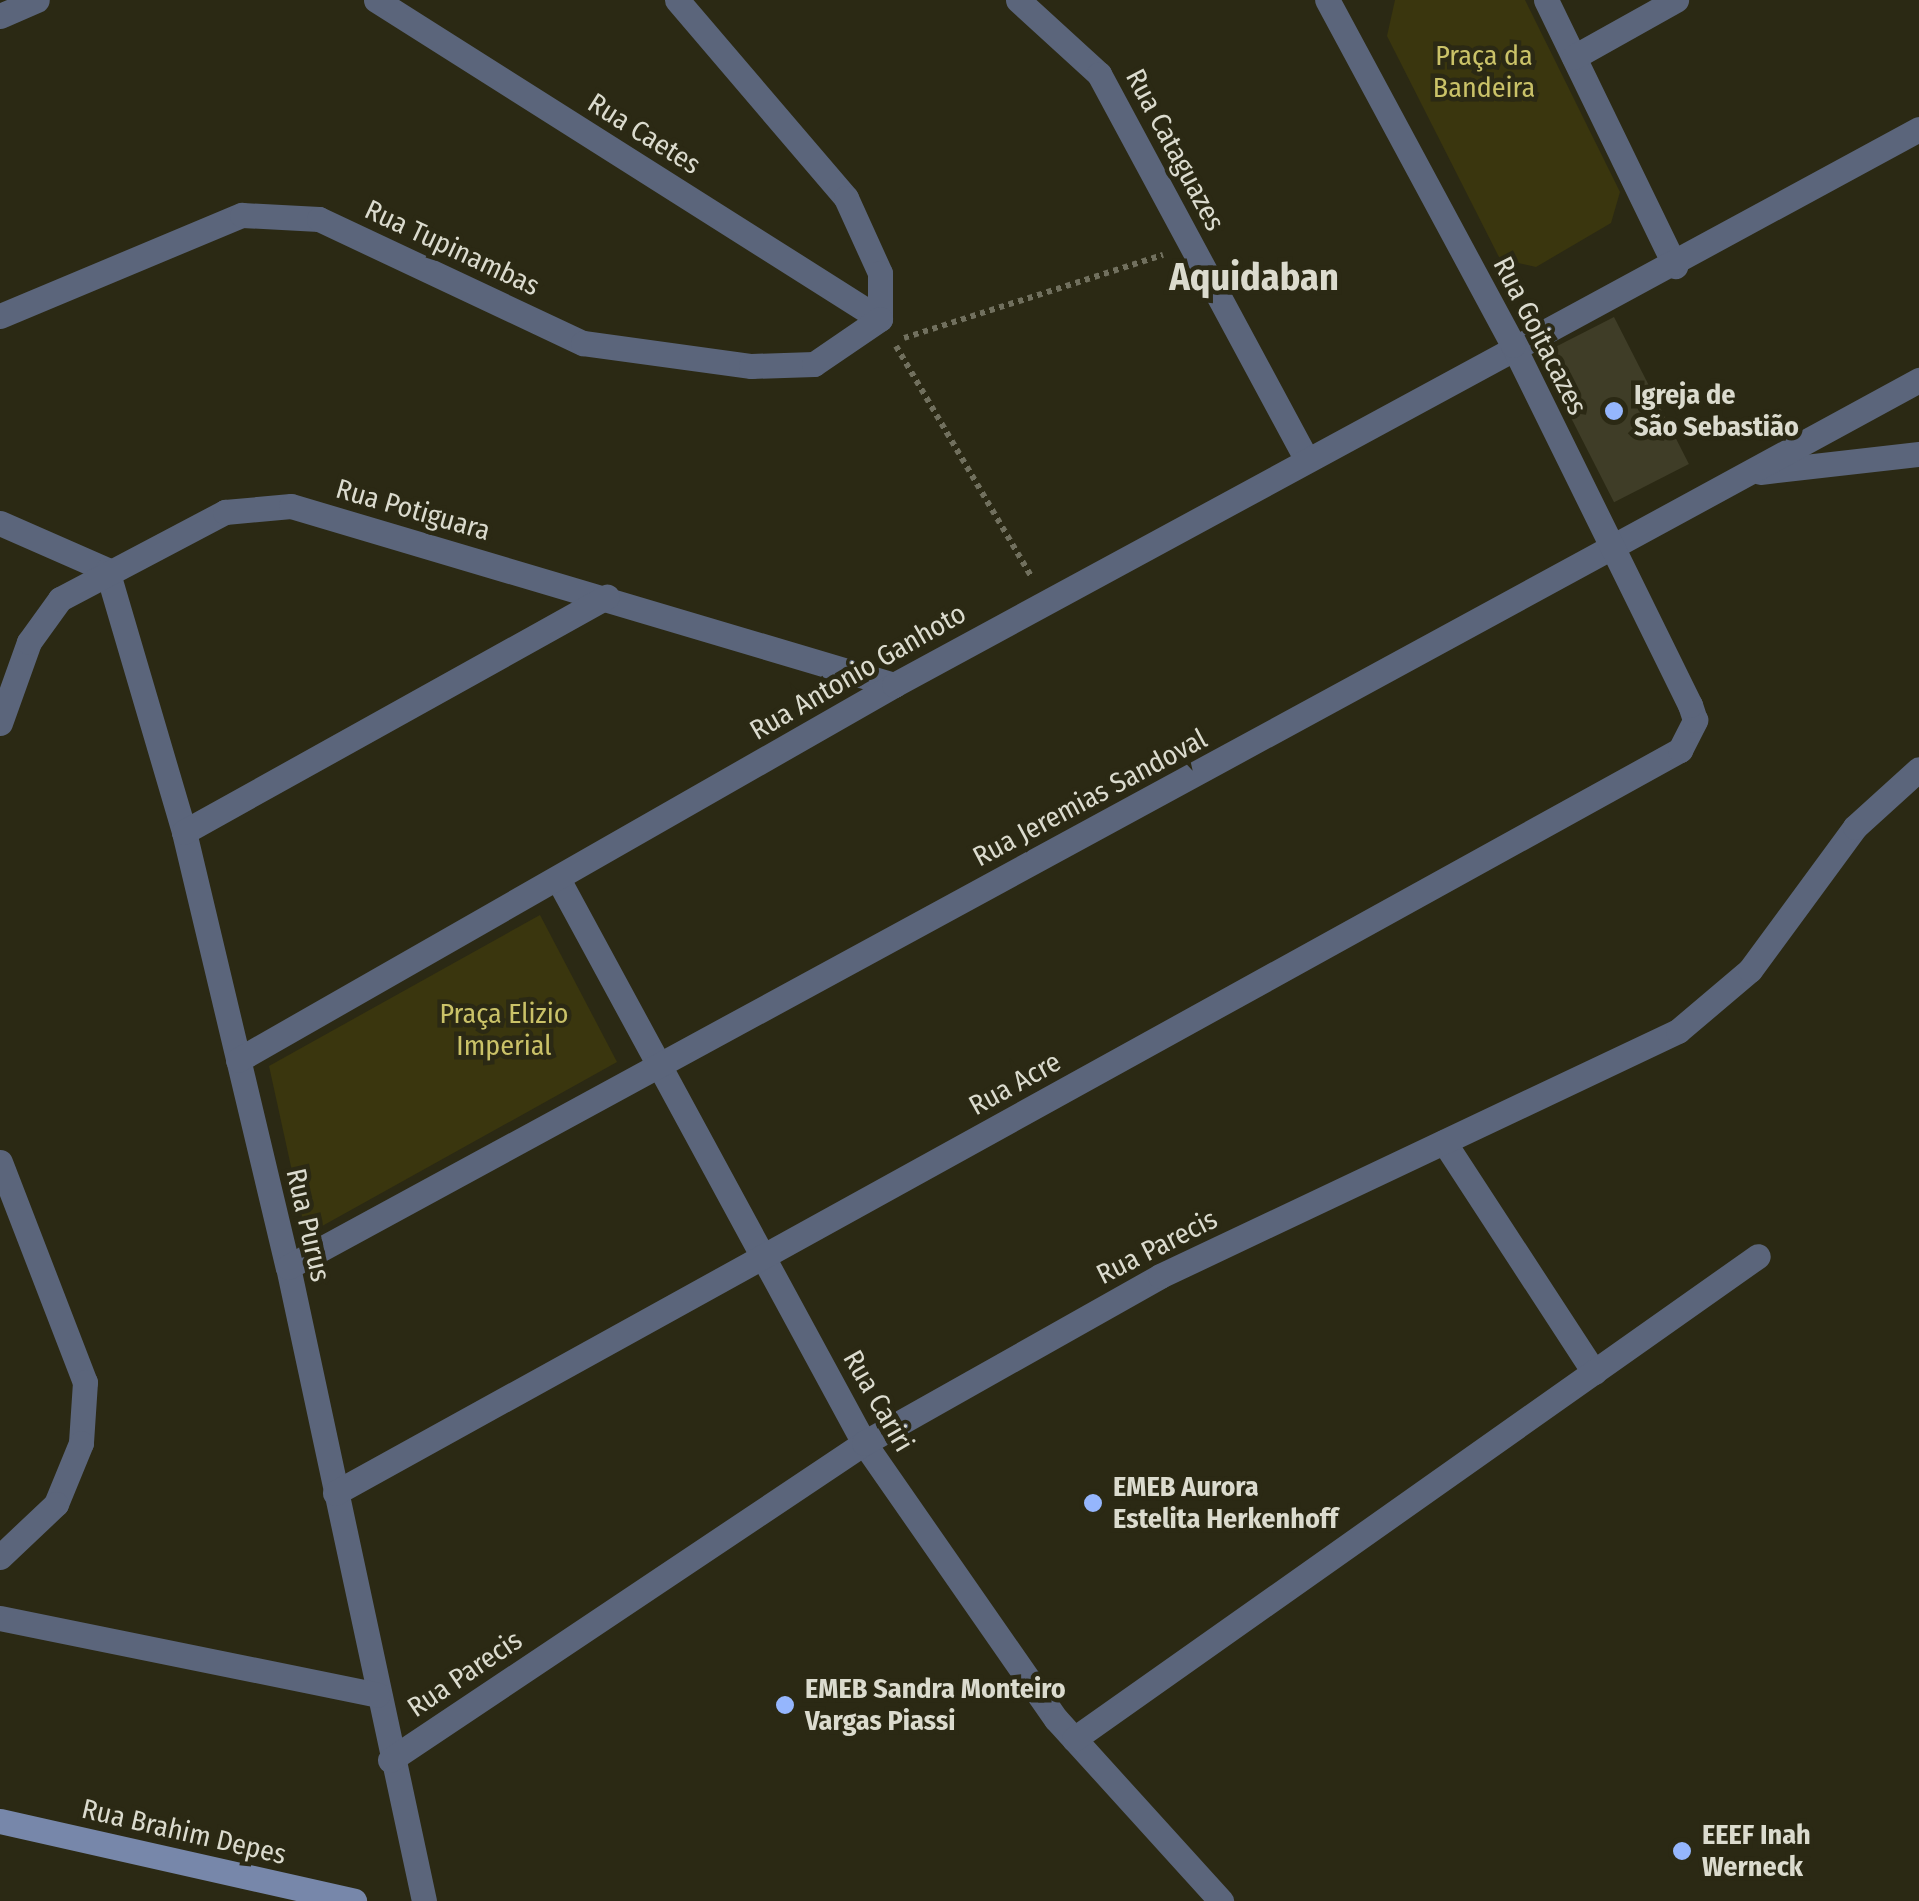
<!DOCTYPE html>
<html>
<head>
<meta charset="utf-8">
<style>
	body { margin:0 }
	#map { position:relative; width:1919px; height:1901px; overflow:hidden; background:#2b2914; font-family:"Fira Sans Condensed",sans-serif }
	div>[style] { position:absolute }
	[style*='--x'] { left:calc(var(--x)*1px); top:calc(var(--y)*1px); width:calc(var(--w)*1px); rotate:calc(var(--a)*1deg) }
	.green>* { inset:0; background:#3a360e }
	.building>* { inset:0; background:#3f3d27; transform-origin:0 0 }
	.path>* { height:6px; margin-top:-3px; transform-origin:0; background:repeating-linear-gradient(90deg,#71705e 0 5px,transparent 0 10px) }
	.minor>* { height:25px; margin:-12.5px; padding:0 12.5px; transform-origin:12.5px; border-radius:12.5px; background:#5b657b }
	.tertiary>* { height:25px; margin:-12.5px; padding:0 12.5px; transform-origin:12.5px; border-radius:12.5px; background:#5b657b }
	.secondary>* { height:25px; margin:-12.5px; padding:0 12.5px; transform-origin:12.5px; border-radius:12.5px; background:#7787aa }
	.dots>* { width:28px; height:28px; translate:-50% -50%; box-sizing:border-box; border:5px solid #2b2914; border-radius:50% }
	span { translate:-50% -50%; white-space:nowrap; text-align:center; line-height:1.15; -webkit-text-stroke:9px #2b2914; paint-order:stroke }
	.park-label { font-size:28px; color:#cac268 }
	.street-label { font-size:28px; color:#dbdbce }
	.poi-label { font-size:28px; color:#dbdbce; font-weight:700 }
	.left { translate:0 -50%; text-align:left }
	.district-label { font-size:38px; color:#dbdbce; font-weight:700 }
</style>
</head>
<body>
<div id="map">
	<div class="green">
		<i style="clip-path:polygon(1395px 0,1525px 0,1620px 192px,1611px 223px,1536px 267px,1500px 259px,1387px 36px)"></i>
		<i style="clip-path:polygon(540px 915px,617px 1062px,306px 1235px,269px 1066px)"></i>
	</div>
	<div class="building">
		<i style="left:1614px;top:317px;width:165px;height:84px;rotate:63deg"></i>
	</div>
	<div class="path">
		<i style="--x:904;--y:338;--w:272;--a:-17.8"></i>
		<i style="--x:896;--y:346;--w:267;--a:59.6"></i>
	</div>
	<div class="minor">
		<i style="--x:376;--y:0;--w:596;--a:32.33"></i>
		<i style="--x:677;--y:0;--w:260;--a:49.5"></i>
		<i style="--x:846;--y:198;--w:82;--a:65.6"></i>
		<i style="--x:880;--y:273;--w:46;--a:90"></i>
		<i style="--x:1018;--y:0;--w:110;--a:42.4"></i>
		<i style="--x:1099;--y:74;--w:436;--a:61.7"></i>
		<i style="--x:1546;--y:0;--w:296;--a:64.1"></i>
		<i style="--x:1574;--y:57;--w:117;--a:-29.2"></i>
		<i style="--x:0;--y:316;--w:262;--a:-22.7"></i>
		<i style="--x:242;--y:215;--w:77;--a:3"></i>
		<i style="--x:319;--y:219;--w:292;--a:25.2"></i>
		<i style="--x:583;--y:343;--w:170;--a:7.8"></i>
		<i style="--x:751;--y:366;--w:63;--a:-1.8"></i>
		<i style="--x:814;--y:364;--w:80;--a:-34.3"></i>
		<i style="--x:1760;--y:472;--w:160;--a:-6.5"></i>
		<i style="--x:0;--y:523;--w:117;--a:23.7"></i>
		<i style="--x:107;--y:570;--w:273;--a:73.6"></i>
		<i style="--x:184;--y:832;--w:447;--a:76.6"></i>
		<i style="--x:288;--y:1267;--w:648;--a:77.89"></i>
		<i style="--x:0;--y:723;--w:86;--a:-70.3"></i>
		<i style="--x:29;--y:642;--w:53;--a:-54.2"></i>
		<i style="--x:60;--y:599;--w:187;--a:-27.8"></i>
		<i style="--x:225;--y:512;--w:66;--a:-5.2"></i>
		<i style="--x:291;--y:506;--w:629;--a:16.53"></i>
		<i style="--x:184;--y:832;--w:484;--a:-29.1"></i>
		<i style="--x:558;--y:879;--w:642;--a:61.52"></i>
		<i style="--x:864;--y:1443;--w:336;--a:55.2"></i>
		<i style="--x:1056;--y:1719;--w:246;--a:47.8"></i>
		<i style="--x:238;--y:1060;--w:756;--a:-29.75"></i>
		<i style="--x:894;--y:685;--w:1166;--a:-28.48"></i>
		<i style="--x:1444;--y:1142;--w:275;--a:56.9"></i>
		<i style="--x:0;--y:1162;--w:236;--a:68.9"></i>
		<i style="--x:85;--y:1382;--w:61;--a:93.8"></i>
		<i style="--x:81;--y:1443;--w:66;--a:112.3"></i>
		<i style="--x:56;--y:1504;--w:77;--a:136.6"></i>
		<i style="--x:288;--y:1267;--w:1857;--a:-28.54"></i>
		<i style="--x:335;--y:1493;--w:1537;--a:-28.92"></i>
		<i style="--x:1680;--y:750;--w:34;--a:-63"></i>
		<i style="--x:1695;--y:720;--w:16;--a:-108"></i>
		<i style="--x:1690;--y:705;--w:401;--a:-116.2"></i>
		<i style="--x:1513;--y:345;--w:392;--a:-118.3"></i>
		<i style="--x:0;--y:1618;--w:385;--a:11.5"></i>
		<i style="--x:1074;--y:1739;--w:837;--a:-35.23"></i>
		<i style="--x:390;--y:1760;--w:570;--a:-33.77"></i>
		<i style="--x:864;--y:1443;--w:340;--a:-29.4"></i>
		<i style="--x:1160;--y:1276;--w:573;--a:-25.31"></i>
		<i style="--x:1678;--y:1031;--w:94;--a:-40.3"></i>
		<i style="--x:1750;--y:970;--w:177;--a:-53.7"></i>
		<i style="--x:1855;--y:827;--w:86;--a:-42.2"></i>
	</div>
	<div class="tertiary">
		<i style="--x:0;--y:16;--w:40;--a:-23.4"></i>
	</div>
	<div class="secondary">
		<i style="--x:0;--y:1821;--w:363;--a:12.7"></i>
	</div>
	<div class="dots">
		<i style="left:1614px;top:411px;background:#95b6fd"></i>
		<i style="left:1093px;top:1503px;background:#95b6fd"></i>
		<i style="left:785px;top:1705px;background:#95b6fd"></i>
		<i style="left:1682px;top:1851px;background:#95b6fd"></i>
	</div>
	<div class="park-label">
		<span style="left:1484px;top:72px">Praça da<br>Bandeira</span>
		<span style="left:504px;top:1030px">Praça Elizio<br>Imperial</span>
	</div>
	<div class="street-label">
		<span style="left:644px;top:134px;rotate:32deg">Rua Caetes</span>
		<span style="left:1175px;top:150px;rotate:62deg">Rua Cataguazes</span>
		<span style="left:452px;top:248px;rotate:25deg">Rua Tupinambas</span>
		<span style="left:1540px;top:336px;rotate:63deg">Rua Goitacazes</span>
		<span style="left:413px;top:510px;rotate:16deg">Rua Potiguara</span>
		<span style="left:858px;top:672px;rotate:-30deg">Rua Antonio Ganhoto</span>
		<span style="left:1090px;top:798px;rotate:-28deg">Rua Jeremias Sandoval</span>
		<span style="left:1015px;top:1084px;rotate:-29deg">Rua Acre</span>
		<span style="left:308px;top:1225px;rotate:77deg">Rua Purus</span>
		<span style="left:1157px;top:1247px;rotate:-27deg">Rua Parecis</span>
		<span style="left:878px;top:1401px;rotate:60deg">Rua Cariri</span>
		<span style="left:465px;top:1674px;rotate:-34deg">Rua Parecis</span>
		<span style="left:184px;top:1832px;rotate:13deg">Rua Brahim Depes</span>
	</div>
	<div class="poi-label">
		<span class="left" style="left:1634px;top:411px">Igreja de<br>São Sebastião</span>
		<span class="left" style="left:1113px;top:1503px">EMEB Aurora<br>Estelita Herkenhoff</span>
		<span class="left" style="left:805px;top:1705px">EMEB Sandra Monteiro<br>Vargas Piassi</span>
		<span class="left" style="left:1702px;top:1851px">EEEF Inah<br>Werneck</span>
	</div>
	<div class="district-label">
		<span style="left:1254px;top:278px">Aquidaban</span>
	</div>
</div>
</body>
</html>
